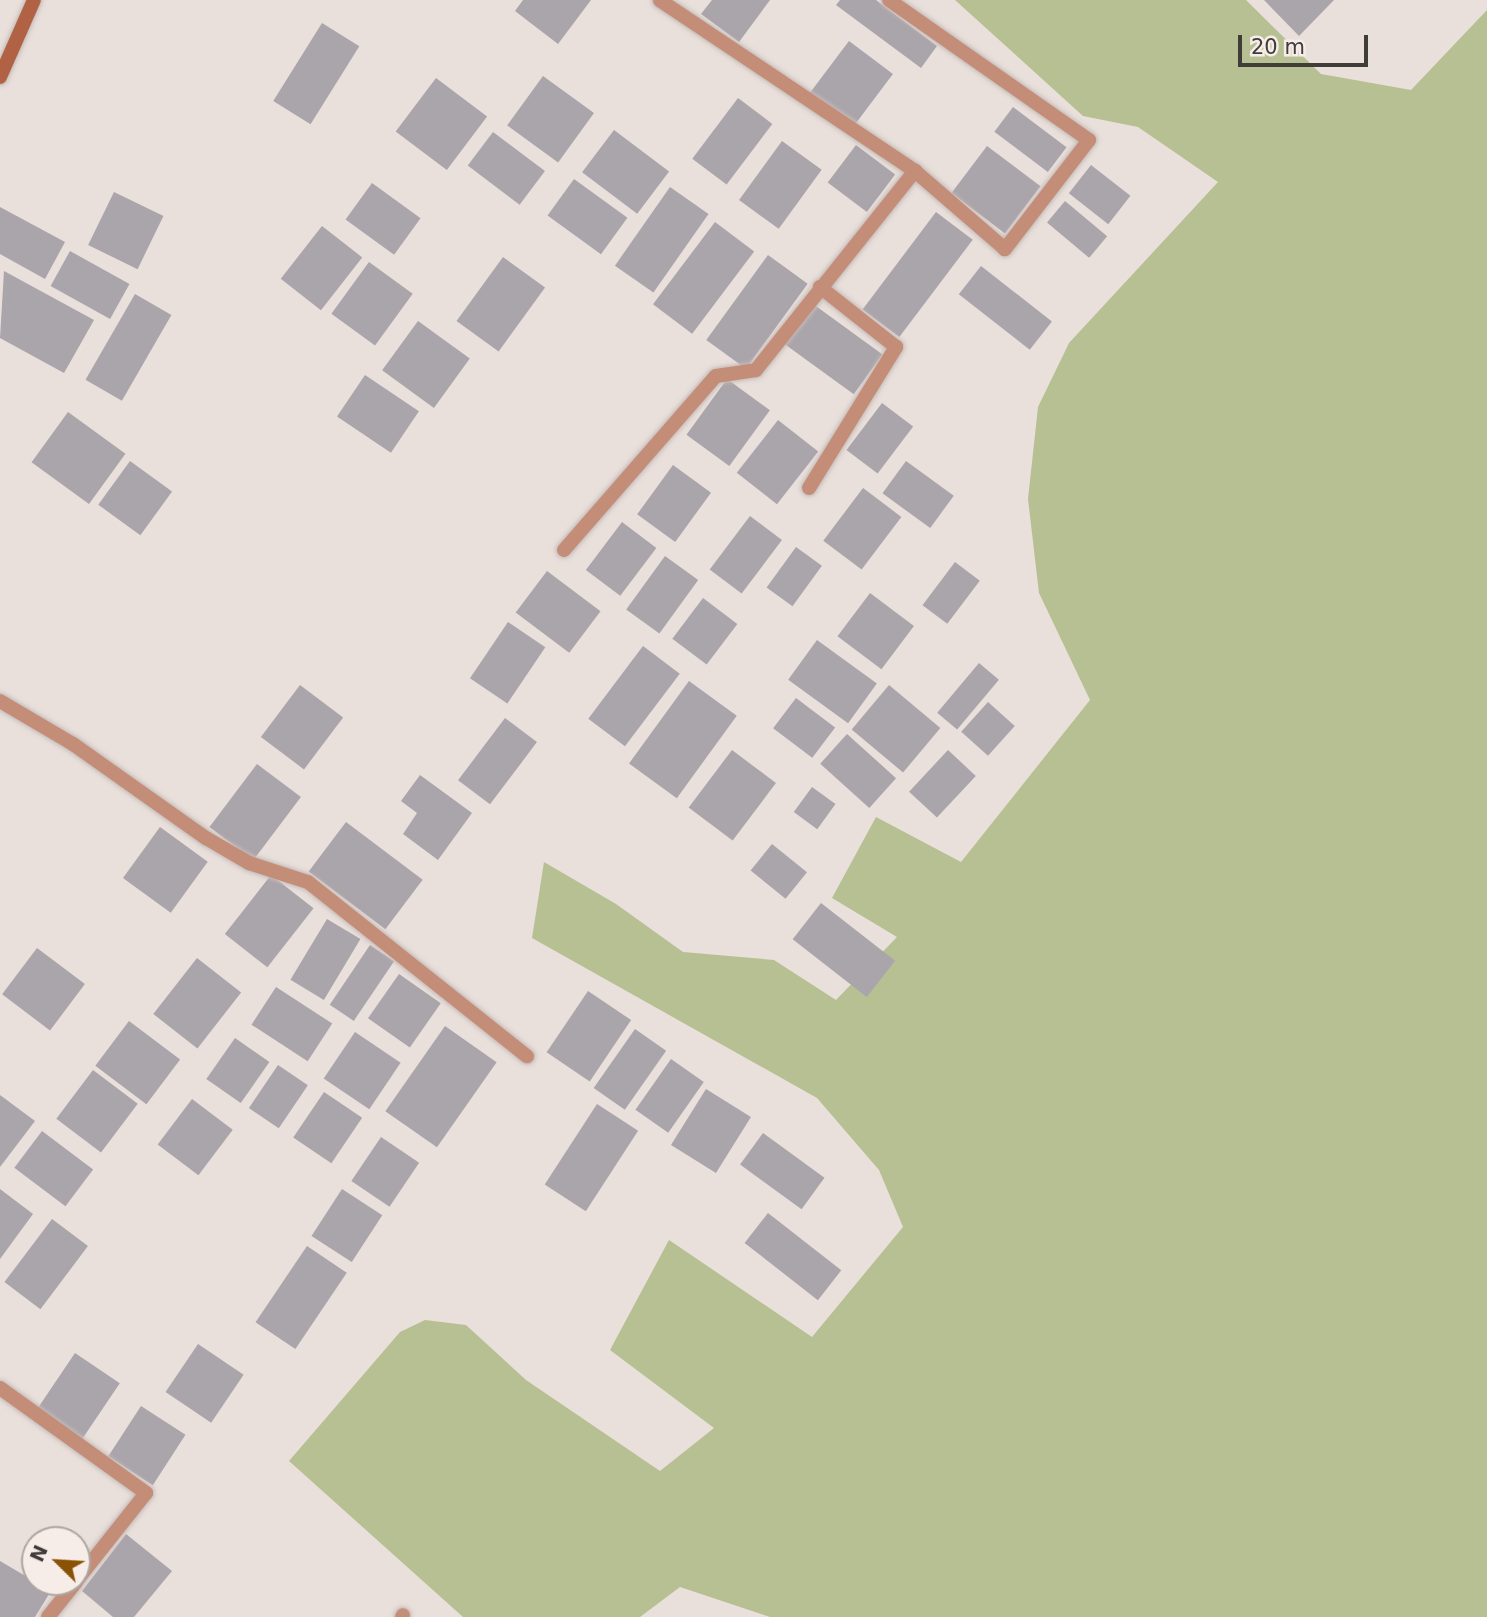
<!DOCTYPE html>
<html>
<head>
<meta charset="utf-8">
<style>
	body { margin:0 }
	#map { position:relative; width:1487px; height:1617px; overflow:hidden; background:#e9dfdb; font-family:"DejaVu Sans",sans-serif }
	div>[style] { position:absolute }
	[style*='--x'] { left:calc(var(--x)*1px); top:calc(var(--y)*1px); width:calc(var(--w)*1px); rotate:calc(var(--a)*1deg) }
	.green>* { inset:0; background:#b7c093 }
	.building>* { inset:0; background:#aaa4ab; transform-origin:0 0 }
	.roads { filter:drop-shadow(0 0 2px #c4bbb8) drop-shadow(0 0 2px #c4bbb8) }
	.street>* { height:14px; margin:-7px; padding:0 7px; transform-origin:7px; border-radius:7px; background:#c48d78 }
	.secondary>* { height:14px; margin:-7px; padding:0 7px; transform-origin:7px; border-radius:7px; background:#b16244 }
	span { translate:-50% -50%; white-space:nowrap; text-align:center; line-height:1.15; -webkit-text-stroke:5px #f6ece8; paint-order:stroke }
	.north { position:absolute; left:21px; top:1526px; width:70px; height:70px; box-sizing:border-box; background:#f6ece8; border:2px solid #ada6a2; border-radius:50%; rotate:294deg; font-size:19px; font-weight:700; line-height:28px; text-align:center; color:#3f3c3a }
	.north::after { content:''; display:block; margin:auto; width:24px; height:32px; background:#8a5206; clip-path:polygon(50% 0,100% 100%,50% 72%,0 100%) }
	.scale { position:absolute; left:1238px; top:35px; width:130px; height:32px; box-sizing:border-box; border:4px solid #3f3c3a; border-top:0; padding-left:9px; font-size:21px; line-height:24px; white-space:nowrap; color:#3f3c3a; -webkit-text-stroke:5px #f6ece8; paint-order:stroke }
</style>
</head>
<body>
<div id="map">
	<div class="green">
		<i style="clip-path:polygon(955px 0,1246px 0,1321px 74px,1411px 90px,1487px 10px,1487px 1617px,770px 1617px,680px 1587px,640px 1617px,463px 1617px,289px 1461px,400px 1332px,425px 1320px,466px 1325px,526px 1380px,660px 1471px,714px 1428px,610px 1350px,669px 1240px,812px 1337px,903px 1227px,879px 1170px,817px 1098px,532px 938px,544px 862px,616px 904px,683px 952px,774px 960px,836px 1000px,897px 937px,832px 898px,876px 817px,961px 862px,1090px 700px,1039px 593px,1028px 499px,1038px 407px,1069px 343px,1218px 182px,1138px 127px,1083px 116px)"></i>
	</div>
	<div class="building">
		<i style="clip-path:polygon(523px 0,591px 0,558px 44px,515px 11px)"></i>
		<i style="clip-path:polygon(712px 0,770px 0,739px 42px,701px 14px)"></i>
		<i style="clip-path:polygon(840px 0,876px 0,937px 46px,921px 68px,836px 5px)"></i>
		<i style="clip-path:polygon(1264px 0,1334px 0,1299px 36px)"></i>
		<i style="left:322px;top:23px;width:44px;height:92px;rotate:32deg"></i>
		<i style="left:849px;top:41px;width:55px;height:66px;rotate:37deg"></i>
		<i style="left:543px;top:76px;width:63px;height:61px;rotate:36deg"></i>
		<i style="left:436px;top:78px;width:64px;height:67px;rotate:37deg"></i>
		<i style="left:738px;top:98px;width:43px;height:76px;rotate:37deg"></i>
		<i style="left:1013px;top:107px;width:67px;height:31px;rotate:37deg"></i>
		<i style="left:614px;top:130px;width:69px;height:53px;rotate:37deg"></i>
		<i style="left:493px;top:132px;width:65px;height:42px;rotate:37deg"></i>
		<i style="left:782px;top:141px;width:49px;height:73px;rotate:36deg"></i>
		<i style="left:856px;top:145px;width:49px;height:47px;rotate:37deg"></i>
		<i style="left:987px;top:146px;width:67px;height:59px;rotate:37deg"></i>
		<i style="left:1091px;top:165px;width:50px;height:36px;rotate:38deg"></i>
		<i style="left:574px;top:179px;width:66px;height:45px;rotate:36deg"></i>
		<i style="left:372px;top:183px;width:60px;height:45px;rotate:36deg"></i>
		<i style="left:670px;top:187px;width:47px;height:96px;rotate:35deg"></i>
		<i style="left:114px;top:192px;width:55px;height:59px;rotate:26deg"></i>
		<i style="left:1065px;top:201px;width:55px;height:28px;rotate:40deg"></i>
		<i style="clip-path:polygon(0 207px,65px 242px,45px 279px,0 254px)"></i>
		<i style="left:936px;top:212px;width:46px;height:122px;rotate:37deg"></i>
		<i style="left:715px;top:222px;width:49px;height:103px;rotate:37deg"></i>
		<i style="left:322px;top:226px;width:51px;height:67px;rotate:38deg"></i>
		<i style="left:70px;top:251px;width:68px;height:40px;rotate:29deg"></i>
		<i style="left:768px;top:255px;width:49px;height:105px;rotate:36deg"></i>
		<i style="left:503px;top:257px;width:52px;height:79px;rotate:36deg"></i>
		<i style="left:369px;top:262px;width:54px;height:64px;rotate:36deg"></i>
		<i style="left:981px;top:266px;width:90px;height:36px;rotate:38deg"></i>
		<i style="clip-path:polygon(4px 271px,94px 320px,64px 373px,0 338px)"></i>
		<i style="left:135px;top:294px;width:42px;height:99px;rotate:30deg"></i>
		<i style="left:813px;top:304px;width:86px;height:49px;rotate:36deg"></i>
		<i style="left:418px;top:321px;width:64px;height:61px;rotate:36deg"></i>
		<i style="left:365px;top:375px;width:65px;height:50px;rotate:34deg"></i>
		<i style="left:727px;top:379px;width:53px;height:69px;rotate:36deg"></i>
		<i style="left:882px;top:403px;width:39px;height:59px;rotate:37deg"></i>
		<i style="left:68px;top:412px;width:71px;height:62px;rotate:36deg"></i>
		<i style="left:778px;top:420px;width:51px;height:67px;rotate:38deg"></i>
		<i style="left:130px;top:461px;width:52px;height:54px;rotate:36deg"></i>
		<i style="left:906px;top:461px;width:59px;height:40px;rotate:36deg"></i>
		<i style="left:673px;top:465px;width:47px;height:61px;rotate:36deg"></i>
		<i style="left:863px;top:488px;width:48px;height:66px;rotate:37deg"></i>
		<i style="left:750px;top:516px;width:40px;height:67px;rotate:37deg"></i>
		<i style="left:622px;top:522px;width:43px;height:60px;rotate:37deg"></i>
		<i style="left:796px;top:547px;width:32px;height:50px;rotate:36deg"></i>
		<i style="left:665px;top:556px;width:41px;height:66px;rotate:36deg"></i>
		<i style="left:955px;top:562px;width:31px;height:54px;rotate:37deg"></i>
		<i style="left:547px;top:571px;width:67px;height:52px;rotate:37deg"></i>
		<i style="left:870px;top:593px;width:55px;height:54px;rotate:37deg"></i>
		<i style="left:703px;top:598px;width:43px;height:51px;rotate:37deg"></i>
		<i style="left:508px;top:622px;width:45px;height:68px;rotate:34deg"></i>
		<i style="left:817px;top:640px;width:74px;height:49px;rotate:36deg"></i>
		<i style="left:643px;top:646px;width:46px;height:91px;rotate:37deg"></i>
		<i style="left:979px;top:663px;width:26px;height:65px;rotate:40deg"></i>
		<i style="left:689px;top:681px;width:59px;height:102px;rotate:36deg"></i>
		<i style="left:300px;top:685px;width:54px;height:65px;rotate:37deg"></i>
		<i style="left:889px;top:685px;width:67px;height:58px;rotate:40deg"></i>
		<i style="left:796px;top:698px;width:49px;height:38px;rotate:37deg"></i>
		<i style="left:988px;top:702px;width:36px;height:40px;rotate:42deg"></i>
		<i style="left:505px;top:718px;width:40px;height:78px;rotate:37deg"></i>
		<i style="left:847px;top:734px;width:66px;height:40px;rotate:42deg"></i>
		<i style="left:732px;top:750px;width:55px;height:72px;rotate:37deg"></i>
		<i style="left:948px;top:750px;width:38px;height:57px;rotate:43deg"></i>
		<i style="left:257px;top:764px;width:55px;height:79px;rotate:37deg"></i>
		<i style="clip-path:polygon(420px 775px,472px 813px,438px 860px,403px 834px,417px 813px,401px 801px)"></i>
		<i style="left:812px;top:787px;width:29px;height:31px;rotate:36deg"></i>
		<i style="left:346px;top:822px;width:96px;height:62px;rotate:37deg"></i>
		<i style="left:160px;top:827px;width:59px;height:63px;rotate:36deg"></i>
		<i style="left:772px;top:844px;width:45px;height:34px;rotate:39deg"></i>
		<i style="left:271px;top:875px;width:54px;height:75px;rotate:38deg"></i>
		<i style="left:821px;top:903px;width:94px;height:46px;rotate:38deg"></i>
		<i style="left:327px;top:919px;width:39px;height:71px;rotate:31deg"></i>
		<i style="left:370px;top:945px;width:29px;height:72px;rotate:34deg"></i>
		<i style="left:37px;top:948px;width:60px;height:58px;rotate:37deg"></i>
		<i style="left:197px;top:958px;width:56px;height:71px;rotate:38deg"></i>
		<i style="left:399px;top:974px;width:51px;height:54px;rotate:35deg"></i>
		<i style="left:276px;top:987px;width:67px;height:45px;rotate:33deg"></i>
		<i style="left:588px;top:991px;width:52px;height:74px;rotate:34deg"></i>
		<i style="left:129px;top:1021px;width:64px;height:56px;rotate:37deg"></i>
		<i style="left:445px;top:1026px;width:63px;height:104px;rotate:35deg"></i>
		<i style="left:635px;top:1029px;width:38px;height:72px;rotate:35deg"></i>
		<i style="left:355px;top:1032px;width:55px;height:56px;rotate:34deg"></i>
		<i style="left:235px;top:1038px;width:42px;height:50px;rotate:35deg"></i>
		<i style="left:671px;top:1059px;width:40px;height:62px;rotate:35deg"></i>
		<i style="left:278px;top:1065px;width:36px;height:52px;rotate:34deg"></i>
		<i style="left:93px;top:1070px;width:56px;height:61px;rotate:37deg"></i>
		<i style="left:706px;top:1089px;width:53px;height:66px;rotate:32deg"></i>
		<i style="left:324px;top:1092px;width:46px;height:55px;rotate:34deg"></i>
		<i style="clip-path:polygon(0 1095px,35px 1121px,0 1167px)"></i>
		<i style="left:192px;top:1099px;width:51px;height:57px;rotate:37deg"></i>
		<i style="left:597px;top:1104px;width:49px;height:96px;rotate:33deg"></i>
		<i style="left:42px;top:1131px;width:64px;height:46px;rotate:37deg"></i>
		<i style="left:763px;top:1133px;width:76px;height:39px;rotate:36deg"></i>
		<i style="left:381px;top:1137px;width:46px;height:53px;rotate:34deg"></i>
		<i style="clip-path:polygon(0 1189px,33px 1214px,0 1259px)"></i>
		<i style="left:342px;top:1189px;width:48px;height:56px;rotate:33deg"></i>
		<i style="left:768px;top:1213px;width:93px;height:38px;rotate:38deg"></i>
		<i style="left:52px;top:1219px;width:45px;height:79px;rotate:37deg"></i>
		<i style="left:307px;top:1246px;width:48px;height:92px;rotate:34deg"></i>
		<i style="left:198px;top:1344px;width:55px;height:58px;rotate:34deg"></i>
		<i style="left:75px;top:1353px;width:54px;height:69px;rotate:34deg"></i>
		<i style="left:141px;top:1406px;width:53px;height:60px;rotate:33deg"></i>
		<i style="clip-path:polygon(126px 1534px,172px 1571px,134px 1617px,113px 1617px,82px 1591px)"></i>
		<i style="clip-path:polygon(0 1561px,51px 1591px,35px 1617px,0 1617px)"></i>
	</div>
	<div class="roads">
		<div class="street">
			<i style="--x:889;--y:0;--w:244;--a:35"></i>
			<i style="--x:1089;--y:140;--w:138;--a:127.6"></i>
			<i style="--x:1005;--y:249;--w:119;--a:-139.1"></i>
			<i style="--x:809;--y:488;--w:166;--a:-58.3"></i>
			<i style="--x:896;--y:347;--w:97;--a:-141.7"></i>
			<i style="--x:564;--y:550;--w:231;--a:-48.9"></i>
			<i style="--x:716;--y:376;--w:40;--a:-8.5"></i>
			<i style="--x:756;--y:370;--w:255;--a:-51.4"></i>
			<i style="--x:915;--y:171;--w:307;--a:-146.2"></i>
			<i style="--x:0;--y:701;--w:85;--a:30.5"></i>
			<i style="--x:73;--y:744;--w:163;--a:35.3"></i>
			<i style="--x:206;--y:838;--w:50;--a:30.2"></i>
			<i style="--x:249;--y:863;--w:62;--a:17.9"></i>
			<i style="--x:308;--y:882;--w:280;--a:38.5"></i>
			<i style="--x:0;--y:1388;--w:180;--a:35.7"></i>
			<i style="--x:146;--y:1493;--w:111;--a:128.4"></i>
			<i style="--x:48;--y:1617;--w:45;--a:-51.3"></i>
			<i style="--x:402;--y:1617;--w:2;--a:-63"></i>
		</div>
		<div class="secondary">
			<i style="--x:0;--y:77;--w:84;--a:-66.2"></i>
		</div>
	</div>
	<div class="north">N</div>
	<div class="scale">20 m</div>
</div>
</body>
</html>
